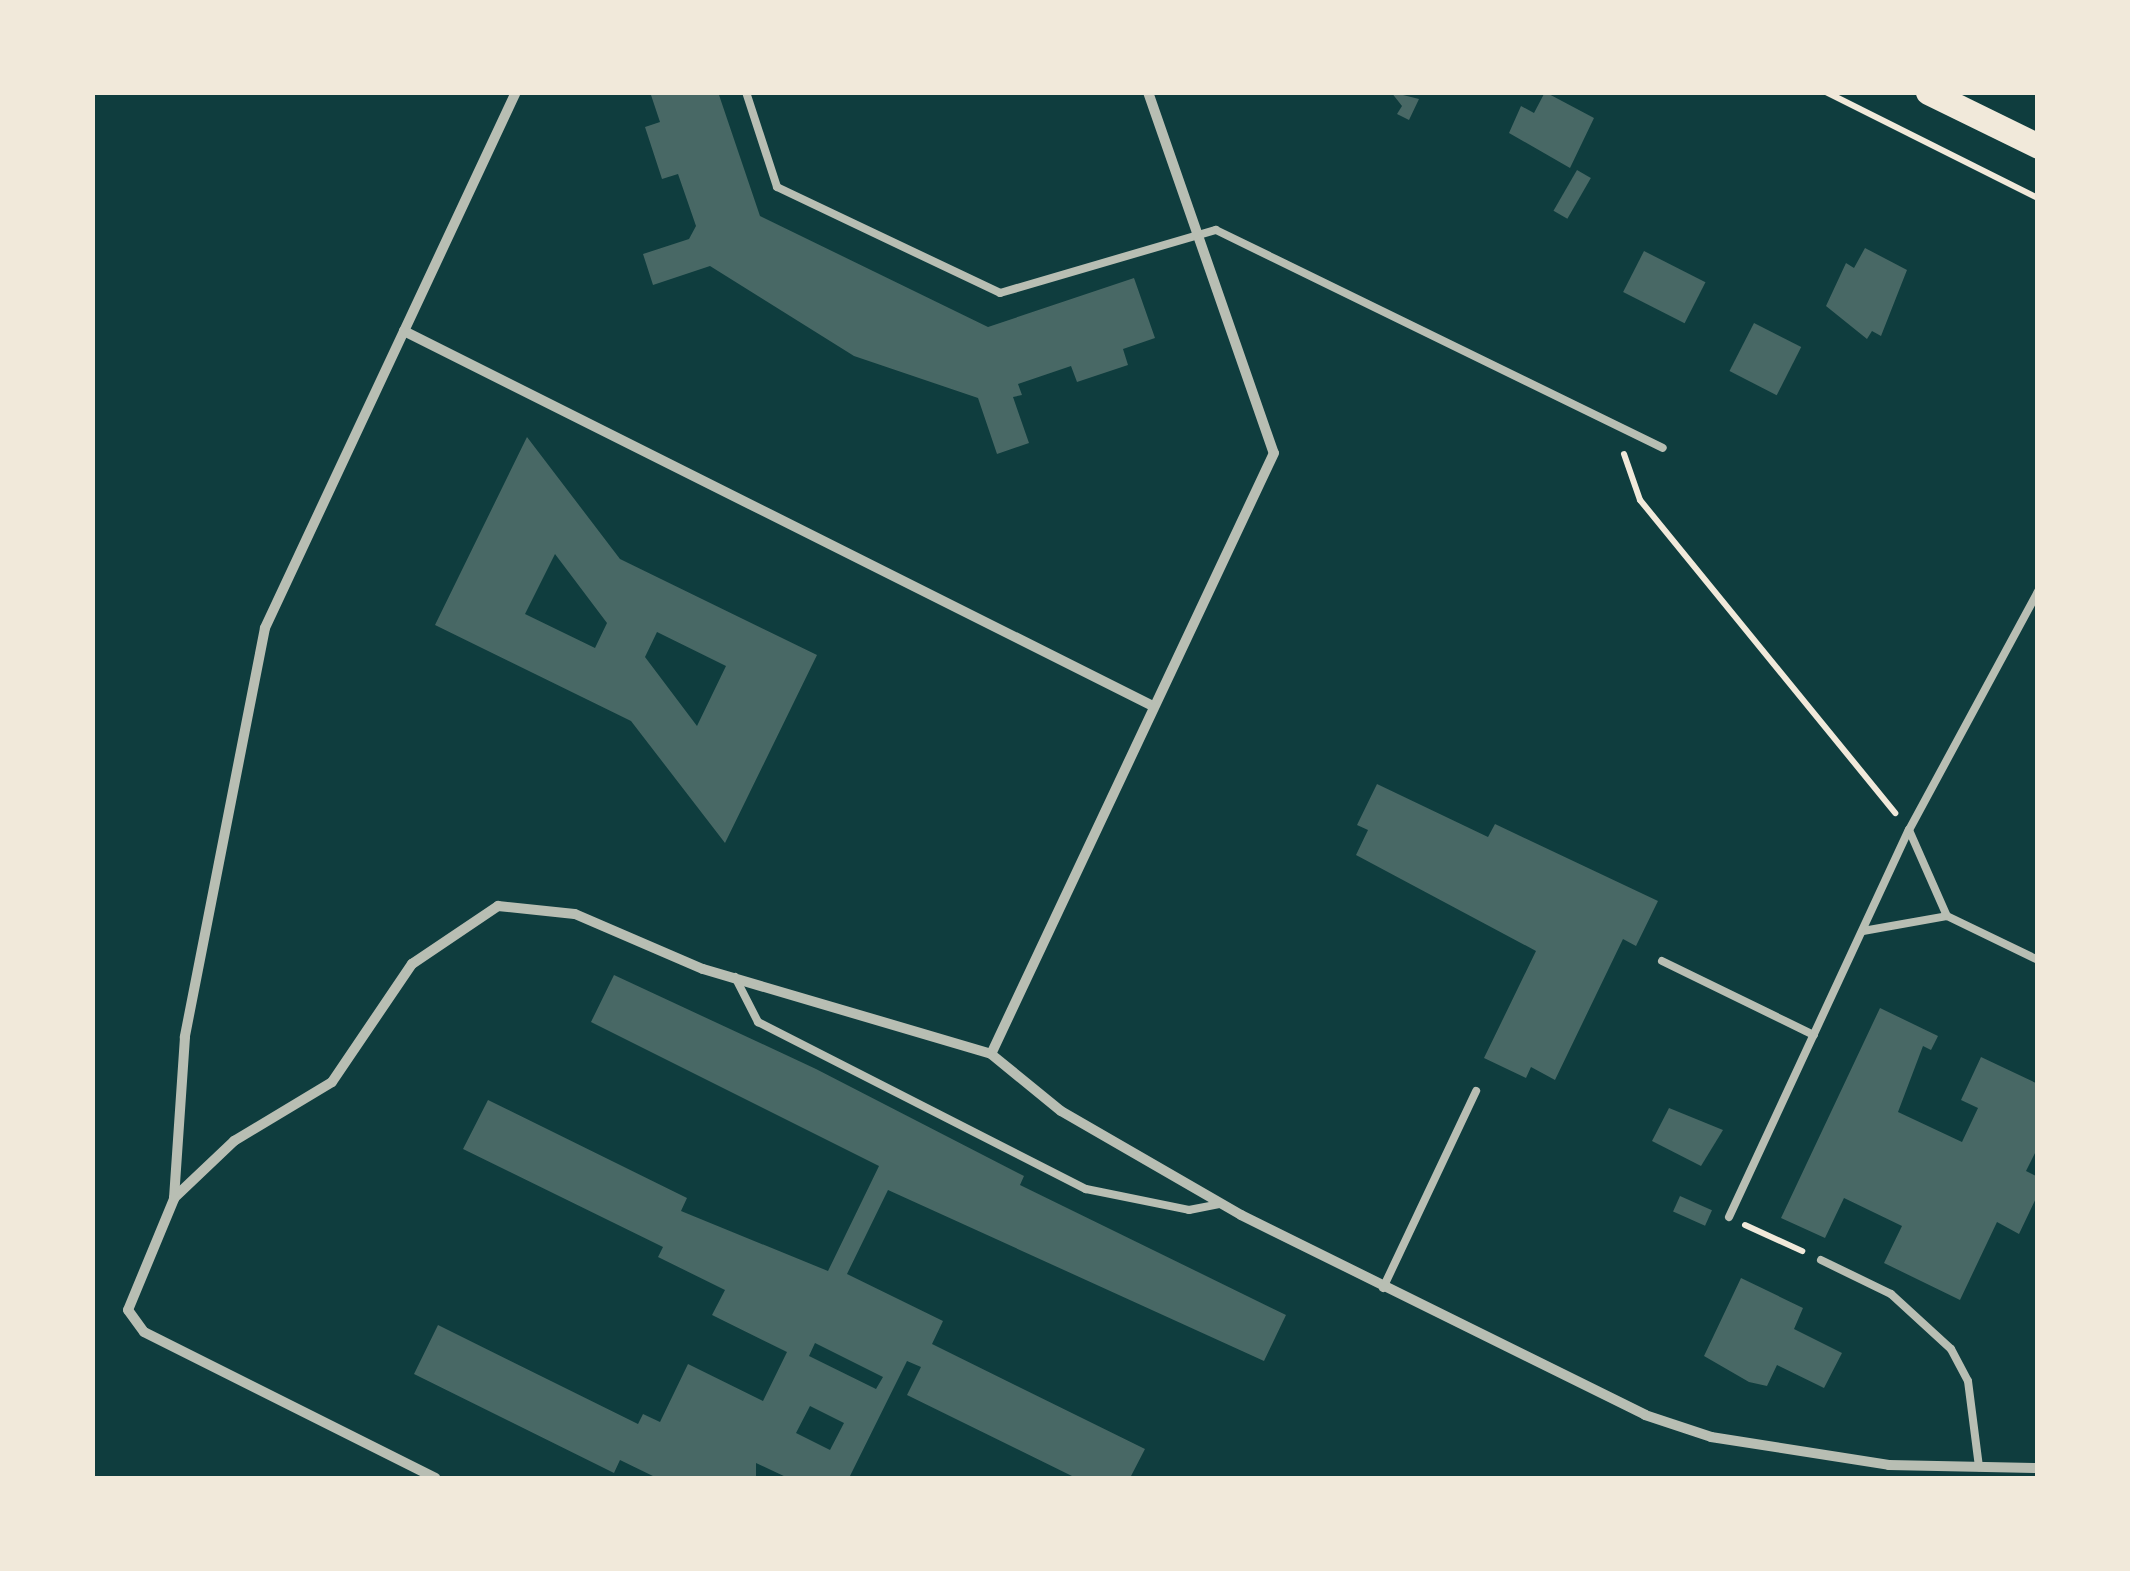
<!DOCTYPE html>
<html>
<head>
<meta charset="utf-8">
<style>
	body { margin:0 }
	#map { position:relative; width:2130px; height:1571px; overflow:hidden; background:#0f3d3e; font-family:Spectral,serif }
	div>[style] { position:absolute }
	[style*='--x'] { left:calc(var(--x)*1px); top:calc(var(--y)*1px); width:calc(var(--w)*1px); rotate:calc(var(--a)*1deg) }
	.building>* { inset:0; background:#486865; transform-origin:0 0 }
	.path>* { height:6px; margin:-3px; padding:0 3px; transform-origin:3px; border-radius:3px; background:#f1e9da }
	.service>* { height:8px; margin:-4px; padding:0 4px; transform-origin:4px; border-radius:4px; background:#b8beb3 }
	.minor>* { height:10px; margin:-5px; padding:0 5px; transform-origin:5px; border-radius:5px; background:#b8beb3 }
	.primary>* { height:25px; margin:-12.5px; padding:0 12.5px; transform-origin:12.5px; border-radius:12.5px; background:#f1e9da }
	span { translate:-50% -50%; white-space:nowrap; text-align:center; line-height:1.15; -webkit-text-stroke:10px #f1e9da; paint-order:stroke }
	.frame { position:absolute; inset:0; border:95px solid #f1e9da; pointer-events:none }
</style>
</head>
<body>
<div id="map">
	<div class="building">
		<i style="clip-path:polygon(650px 92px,718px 92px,760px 216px,988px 327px,1134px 278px,1155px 338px,1123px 349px,1128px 365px,1077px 382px,1071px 366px,1018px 384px,1022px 395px,1013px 397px,1029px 443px,997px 454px,978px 398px,854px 356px,710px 266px,653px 285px,643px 254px,689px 239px,696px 226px,678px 174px,662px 179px,645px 127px,660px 122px)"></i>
		<i style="clip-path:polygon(1391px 92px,1419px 99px,1409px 120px,1397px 114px,1402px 106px)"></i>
		<i style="clip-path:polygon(1545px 92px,1594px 118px,1570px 168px,1509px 133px,1521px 106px,1534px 113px)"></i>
		<i style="left:1577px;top:170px;width:16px;height:47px;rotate:30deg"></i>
		<i style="clip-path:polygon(1865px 248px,1907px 270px,1881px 336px,1872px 331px,1867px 339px,1826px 306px,1846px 263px,1854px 268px)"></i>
		<i style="left:1644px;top:251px;width:69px;height:46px;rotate:27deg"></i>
		<i style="left:1754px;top:323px;width:53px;height:54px;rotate:27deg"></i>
		<i style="clip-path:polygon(evenodd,527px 437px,620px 559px,817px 655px,725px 843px,631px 721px,435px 625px,527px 437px,555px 554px,607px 623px,595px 648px,525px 614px,555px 554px,527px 437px,657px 632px,726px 666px,697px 726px,645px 657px,657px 632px)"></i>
		<i style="clip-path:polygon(1377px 784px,1488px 837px,1495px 824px,1658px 901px,1636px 946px,1623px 939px,1555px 1080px,1531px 1067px,1526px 1078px,1484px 1058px,1536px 951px,1356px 855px,1368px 830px,1357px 825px)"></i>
		<i style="clip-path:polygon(evenodd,614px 975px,816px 1069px,1024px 1176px,1020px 1185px,1286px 1315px,1264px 1361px,888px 1190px,847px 1274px,943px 1321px,932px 1344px,1145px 1449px,1130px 1478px,1076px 1478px,907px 1395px,921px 1367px,907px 1361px,849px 1478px,788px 1478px,756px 1463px,756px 1478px,657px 1478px,620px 1460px,614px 1473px,414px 1374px,438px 1325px,638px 1424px,643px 1414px,660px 1422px,688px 1364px,763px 1401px,787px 1352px,712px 1315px,725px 1290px,658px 1257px,663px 1247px,463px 1149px,488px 1100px,687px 1198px,681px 1211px,828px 1271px,879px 1166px,591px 1022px,614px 975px,815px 1343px,883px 1377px,876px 1389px,809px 1356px,815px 1343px,614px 975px,810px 1406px,844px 1423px,830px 1450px,796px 1433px,810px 1406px)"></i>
		<i style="clip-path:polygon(1880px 1008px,1938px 1036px,1931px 1050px,1923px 1046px,1898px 1112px,1962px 1142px,1978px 1108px,1961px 1100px,1981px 1057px,2038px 1084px,2038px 1147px,2026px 1171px,2038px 1177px,2038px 1194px,2019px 1234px,1997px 1222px,1960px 1300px,1884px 1263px,1902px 1226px,1844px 1198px,1825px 1238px,1781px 1218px)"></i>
		<i style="clip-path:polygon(1669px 1108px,1723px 1130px,1701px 1166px,1652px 1141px)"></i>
		<i style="left:1680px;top:1196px;width:35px;height:17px;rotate:24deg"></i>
		<i style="clip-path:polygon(1741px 1278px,1803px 1308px,1794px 1329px,1842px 1353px,1824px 1388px,1777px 1365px,1767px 1386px,1749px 1382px,1704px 1356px)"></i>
	</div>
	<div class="path">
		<i style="--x:1826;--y:92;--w:237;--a:26.6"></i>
		<i style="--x:1624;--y:454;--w:49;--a:70.8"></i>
		<i style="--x:1640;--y:500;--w:404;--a:50.8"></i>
		<i style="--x:1745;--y:1225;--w:63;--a:24.5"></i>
	</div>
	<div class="service">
		<i style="--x:746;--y:92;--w:100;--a:71.9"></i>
		<i style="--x:777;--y:187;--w:247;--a:25.4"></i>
		<i style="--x:1000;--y:293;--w:225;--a:-16.3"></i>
		<i style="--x:1216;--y:230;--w:497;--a:26"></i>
		<i style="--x:1909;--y:830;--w:94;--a:66.2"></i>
		<i style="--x:1947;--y:916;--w:101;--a:25.8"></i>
		<i style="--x:1863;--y:931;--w:85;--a:-10.1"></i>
		<i style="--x:1662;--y:961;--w:169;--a:26"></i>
		<i style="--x:735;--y:977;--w:51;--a:62.9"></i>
		<i style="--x:758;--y:1022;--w:368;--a:27"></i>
		<i style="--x:1086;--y:1189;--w:105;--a:11.5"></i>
		<i style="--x:1189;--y:1210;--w:32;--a:-11"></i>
		<i style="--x:1729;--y:1217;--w:427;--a:-65.1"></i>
		<i style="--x:1909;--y:830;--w:272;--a:-61.6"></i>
		<i style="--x:1821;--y:1260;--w:78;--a:25.9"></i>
		<i style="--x:1891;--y:1294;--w:81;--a:42.5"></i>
		<i style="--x:1951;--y:1349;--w:36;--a:62"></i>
		<i style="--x:1968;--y:1381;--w:87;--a:82.7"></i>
		<i style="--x:1383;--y:1288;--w:218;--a:-64.7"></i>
	</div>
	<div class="minor">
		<i style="--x:516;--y:92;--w:264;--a:115.1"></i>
		<i style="--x:404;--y:331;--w:838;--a:26.6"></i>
		<i style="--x:1148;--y:92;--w:382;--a:70.8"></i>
		<i style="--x:1274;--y:453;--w:664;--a:115.21"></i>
		<i style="--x:991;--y:1054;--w:90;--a:39.2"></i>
		<i style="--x:1061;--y:1111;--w:208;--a:30"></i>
		<i style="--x:1241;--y:1215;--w:451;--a:26.3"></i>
		<i style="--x:1645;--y:1415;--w:70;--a:18.4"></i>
		<i style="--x:1711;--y:1437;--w:180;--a:8.9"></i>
		<i style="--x:1889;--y:1465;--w:149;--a:1.2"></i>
		<i style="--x:404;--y:331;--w:328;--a:115.1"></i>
		<i style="--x:265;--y:628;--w:417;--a:101.1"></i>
		<i style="--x:185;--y:1037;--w:162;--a:93.9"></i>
		<i style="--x:174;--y:1199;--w:120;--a:112.5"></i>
		<i style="--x:128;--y:1310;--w:27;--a:54"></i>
		<i style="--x:144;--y:1332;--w:326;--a:26.6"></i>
		<i style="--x:174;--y:1198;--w:83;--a:-43.5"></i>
		<i style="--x:234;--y:1141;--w:114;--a:-31"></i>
		<i style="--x:332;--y:1082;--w:143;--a:-55.9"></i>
		<i style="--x:412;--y:964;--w:104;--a:-34"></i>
		<i style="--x:498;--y:906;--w:77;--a:5.9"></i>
		<i style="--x:575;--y:914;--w:139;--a:23.3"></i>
		<i style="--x:703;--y:969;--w:300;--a:16.4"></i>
	</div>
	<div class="primary">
		<i style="--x:1928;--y:92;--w:123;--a:26.1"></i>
	</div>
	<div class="frame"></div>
</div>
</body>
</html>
